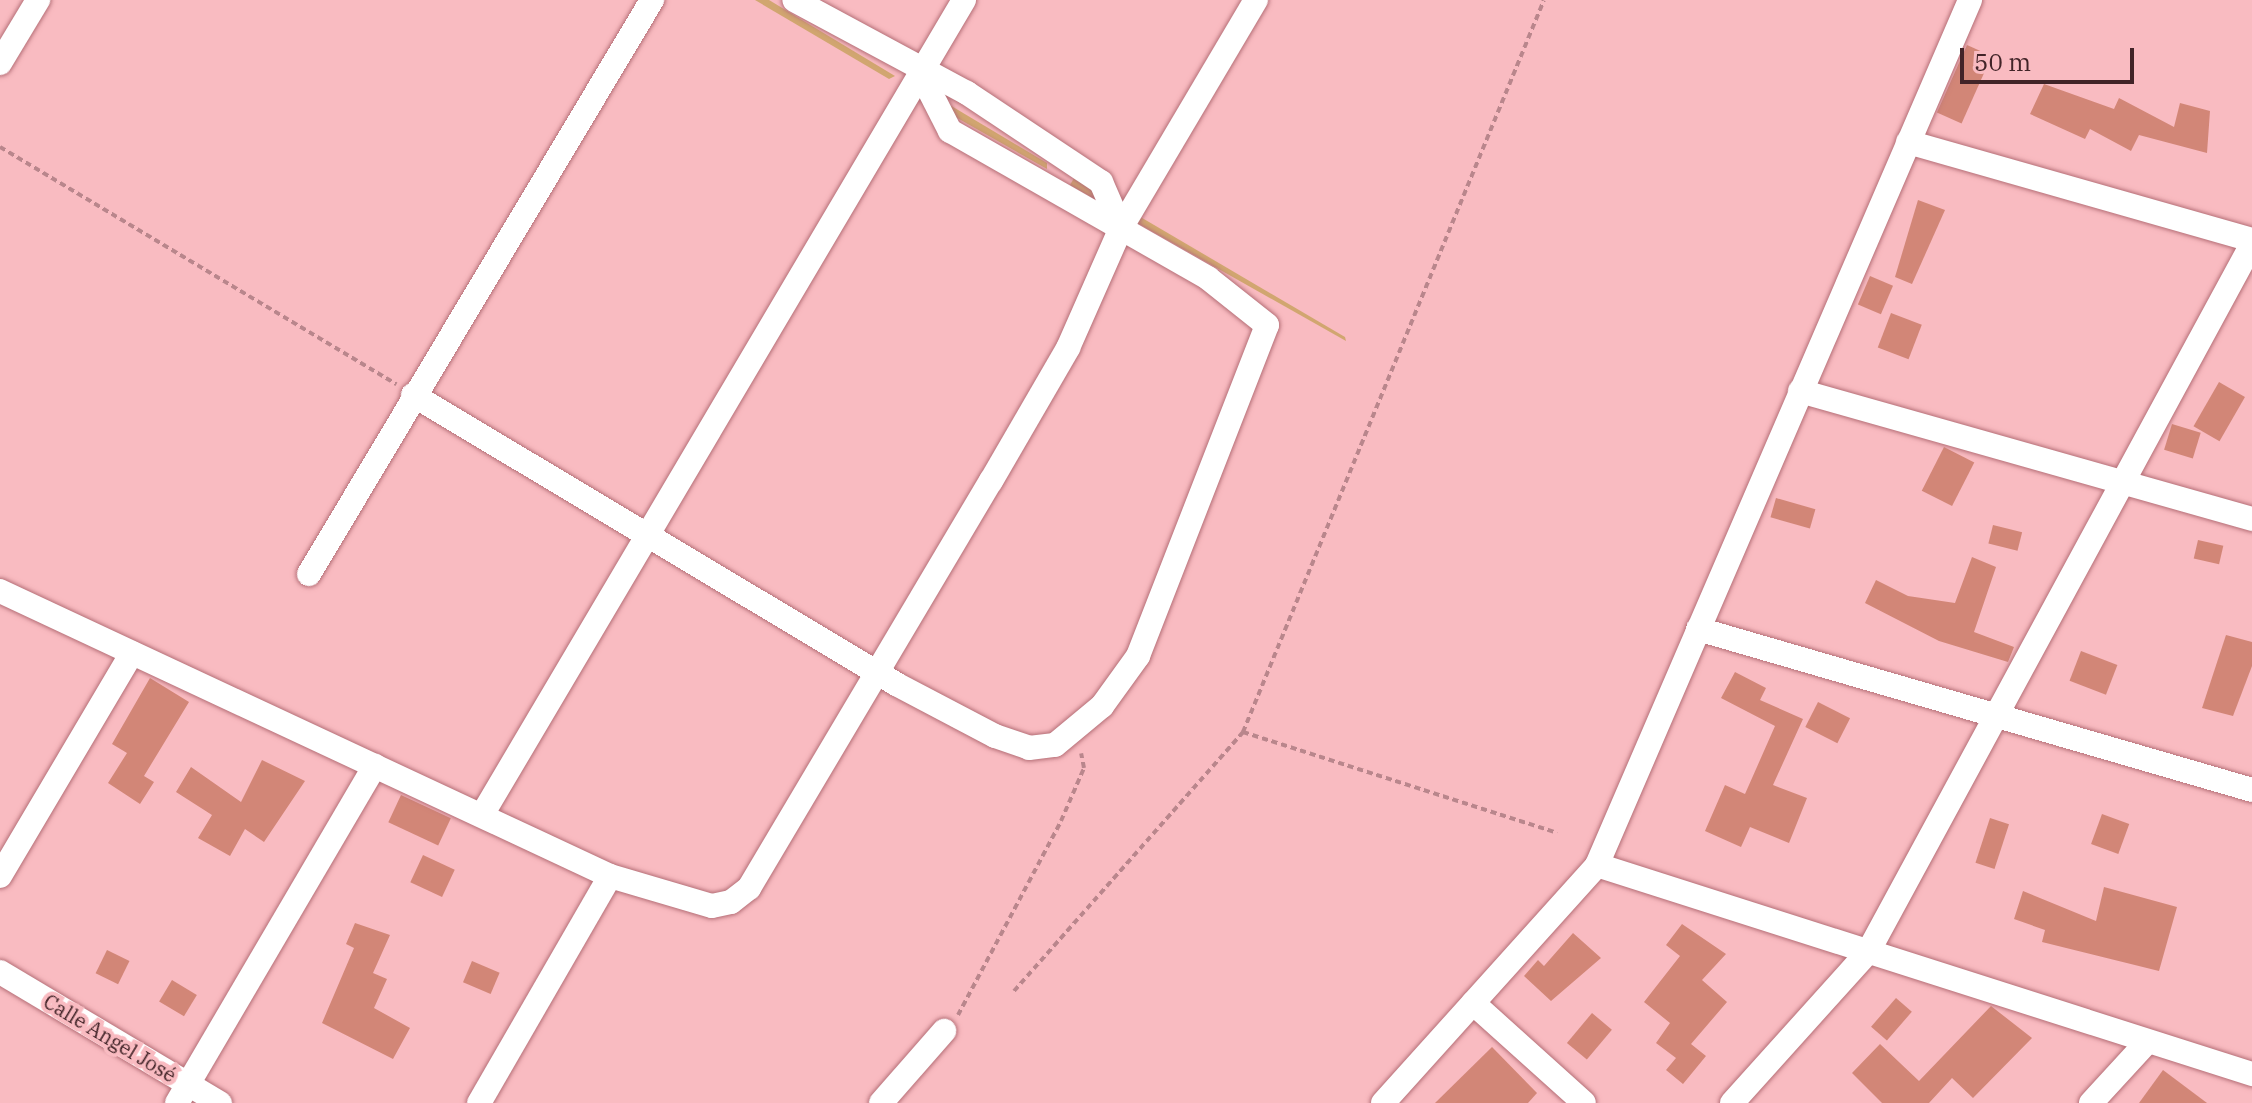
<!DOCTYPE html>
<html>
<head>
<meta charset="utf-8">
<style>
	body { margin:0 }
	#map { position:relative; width:2252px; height:1103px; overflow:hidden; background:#f9bbc1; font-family:"IBM Plex Serif",serif }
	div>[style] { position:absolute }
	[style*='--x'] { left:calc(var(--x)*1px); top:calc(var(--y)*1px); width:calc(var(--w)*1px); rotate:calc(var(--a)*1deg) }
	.green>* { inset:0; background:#d1a670 }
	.building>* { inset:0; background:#d28677; transform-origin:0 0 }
	.path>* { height:4px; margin-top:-2px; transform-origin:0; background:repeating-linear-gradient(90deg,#b9868c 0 6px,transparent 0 10px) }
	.roads { filter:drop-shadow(0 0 2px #b56f77) drop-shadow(0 0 2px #b56f77) }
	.minor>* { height:24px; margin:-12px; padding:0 12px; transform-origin:12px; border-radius:12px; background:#fff }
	span { translate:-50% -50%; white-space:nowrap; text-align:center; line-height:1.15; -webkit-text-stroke:8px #f9bbc1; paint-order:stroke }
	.street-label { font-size:20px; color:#422428 }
	.scale { position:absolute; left:1960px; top:48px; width:174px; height:36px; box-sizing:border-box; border:4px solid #422428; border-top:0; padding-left:10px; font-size:24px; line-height:28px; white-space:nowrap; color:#422428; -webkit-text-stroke:6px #f9bbc1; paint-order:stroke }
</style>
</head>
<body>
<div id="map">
	<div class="green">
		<i style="clip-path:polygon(755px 0,769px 0,895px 76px,889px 79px)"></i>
		<i style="clip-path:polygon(933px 95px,1047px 163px,1047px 169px,929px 102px)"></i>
		<i style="clip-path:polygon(1074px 178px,1345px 337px,1346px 341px,1070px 185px)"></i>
	</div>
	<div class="building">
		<i style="left:1967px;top:45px;width:27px;height:74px;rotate:24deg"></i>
		<i style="clip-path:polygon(2044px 84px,2114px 109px,2119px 98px,2174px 127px,2180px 103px,2210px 111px,2207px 153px,2139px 135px,2131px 151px,2090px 129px,2085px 139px,2030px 114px)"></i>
		<i style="clip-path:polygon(1918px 200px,1945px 210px,1912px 284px,1895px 277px)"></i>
		<i style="left:1870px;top:276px;width:25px;height:31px;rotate:23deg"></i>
		<i style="left:1891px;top:313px;width:33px;height:37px;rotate:21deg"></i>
		<i style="left:2219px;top:382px;width:30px;height:51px;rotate:30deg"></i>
		<i style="left:2172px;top:424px;width:30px;height:27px;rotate:17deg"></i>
		<i style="left:1944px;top:447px;width:34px;height:49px;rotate:27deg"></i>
		<i style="left:1776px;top:498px;width:41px;height:20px;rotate:16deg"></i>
		<i style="left:1993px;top:525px;width:30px;height:19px;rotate:14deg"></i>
		<i style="left:2198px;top:540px;width:26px;height:19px;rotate:13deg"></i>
		<i style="clip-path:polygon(1972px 557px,1996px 567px,1974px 632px,2014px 647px,2008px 662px,1939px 641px,1865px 603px,1876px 580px,1908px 596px,1955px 603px)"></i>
		<i style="clip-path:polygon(2226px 635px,2252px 642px,2252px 666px,2233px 716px,2202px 708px)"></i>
		<i style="left:2081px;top:651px;width:39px;height:32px;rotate:21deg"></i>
		<i style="clip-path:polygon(1735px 672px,1766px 688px,1760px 700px,1803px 719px,1773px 785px,1807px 798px,1789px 843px,1750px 827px,1741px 847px,1705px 831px,1725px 785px,1745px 794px,1775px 726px,1721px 698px)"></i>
		<i style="clip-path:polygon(150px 678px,189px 702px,144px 776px,154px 782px,140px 804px,108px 783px,127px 753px,112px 744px)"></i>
		<i style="left:1818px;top:702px;width:36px;height:28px;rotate:27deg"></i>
		<i style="clip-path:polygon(262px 760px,305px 781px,264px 842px,245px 829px,230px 856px,198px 838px,212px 815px,176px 792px,191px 767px,241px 802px)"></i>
		<i style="left:401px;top:795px;width:55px;height:30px;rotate:25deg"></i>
		<i style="left:2102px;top:814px;width:29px;height:32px;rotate:20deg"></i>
		<i style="left:1990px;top:818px;width:20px;height:47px;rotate:18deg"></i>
		<i style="left:423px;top:855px;width:35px;height:30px;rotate:25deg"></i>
		<i style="clip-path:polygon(2104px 887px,2177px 907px,2159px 971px,2042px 942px,2045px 930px,2014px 919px,2023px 891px,2096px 921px)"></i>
		<i style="clip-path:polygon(355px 923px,390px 935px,373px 973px,387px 979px,374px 1008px,410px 1028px,393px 1059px,322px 1023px,354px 948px,346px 944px)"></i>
		<i style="clip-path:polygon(1682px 924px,1726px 954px,1702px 980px,1727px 1002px,1691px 1044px,1706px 1056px,1683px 1084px,1666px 1070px,1676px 1058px,1656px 1043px,1670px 1023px,1644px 1002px,1680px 956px,1666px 945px)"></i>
		<i style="clip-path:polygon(1573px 933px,1601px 958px,1551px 1001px,1524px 976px,1538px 960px,1544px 966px)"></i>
		<i style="left:107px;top:950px;width:25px;height:26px;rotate:26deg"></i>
		<i style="left:472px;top:961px;width:30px;height:23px;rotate:23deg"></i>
		<i style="left:172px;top:980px;width:29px;height:25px;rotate:31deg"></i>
		<i style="left:1896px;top:998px;width:21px;height:38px;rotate:41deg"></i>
		<i style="clip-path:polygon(1991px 1006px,2032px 1038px,1973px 1098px,1952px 1078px,1929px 1103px,1882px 1103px,1852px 1073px,1880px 1044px,1919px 1081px)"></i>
		<i style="left:1592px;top:1013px;width:26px;height:39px;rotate:40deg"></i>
		<i style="clip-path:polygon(1492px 1047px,1537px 1093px,1528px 1103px,1435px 1103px)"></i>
		<i style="clip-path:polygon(2163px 1070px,2207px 1103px,2139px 1103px)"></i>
	</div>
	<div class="path">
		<i style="--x:0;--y:147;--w:462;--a:30.9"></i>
		<i style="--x:1243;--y:732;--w:330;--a:17.8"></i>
		<i style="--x:1014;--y:991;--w:346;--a:-48.5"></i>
		<i style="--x:1243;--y:732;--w:791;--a:-67.65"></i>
		<i style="--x:958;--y:1015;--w:220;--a:-62"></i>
		<i style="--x:1061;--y:821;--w:58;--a:-66.5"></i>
		<i style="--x:1084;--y:768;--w:15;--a:-101"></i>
	</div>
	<div class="roads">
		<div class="minor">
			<i style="--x:0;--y:63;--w:74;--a:-58.9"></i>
			<i style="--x:1908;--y:142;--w:358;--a:15.9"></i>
			<i style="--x:1121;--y:228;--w:265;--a:-59.4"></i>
			<i style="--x:1800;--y:391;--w:470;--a:15.8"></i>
			<i style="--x:413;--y:395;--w:563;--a:30.89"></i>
			<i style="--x:896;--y:684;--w:112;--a:27.7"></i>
			<i style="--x:995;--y:736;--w:36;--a:19"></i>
			<i style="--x:1029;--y:748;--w:26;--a:-7"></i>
			<i style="--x:1055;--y:745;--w:61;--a:-39.7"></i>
			<i style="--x:1102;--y:706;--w:62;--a:-54.2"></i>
			<i style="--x:1138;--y:656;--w:355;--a:-68.7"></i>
			<i style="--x:1267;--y:325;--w:75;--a:-141.5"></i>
			<i style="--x:1208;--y:278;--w:297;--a:-150.3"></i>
			<i style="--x:950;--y:131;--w:64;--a:-117"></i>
			<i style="--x:309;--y:574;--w:669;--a:-59.14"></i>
			<i style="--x:0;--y:591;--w:673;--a:25.04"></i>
			<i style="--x:610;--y:876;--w:106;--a:16.4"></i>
			<i style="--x:712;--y:906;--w:19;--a:-12"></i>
			<i style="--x:731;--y:902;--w:23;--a:-38"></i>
			<i style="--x:749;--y:888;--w:474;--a:-59.3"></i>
			<i style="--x:991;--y:481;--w:154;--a:-59.9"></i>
			<i style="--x:1068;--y:348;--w:131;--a:-66.2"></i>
			<i style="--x:1121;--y:228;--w:50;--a:-113.5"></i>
			<i style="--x:1101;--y:182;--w:161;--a:-146.4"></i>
			<i style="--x:967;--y:93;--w:196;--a:-151.7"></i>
			<i style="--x:1698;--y:629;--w:577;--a:16.2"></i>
			<i style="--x:482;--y:815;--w:947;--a:-59.4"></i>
			<i style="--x:1597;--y:865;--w:688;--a:17.7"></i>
			<i style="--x:0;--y:876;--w:259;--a:-59.4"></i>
			<i style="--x:0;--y:972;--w:256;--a:30.8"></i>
			<i style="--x:1473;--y:1003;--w:149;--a:42"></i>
			<i style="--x:177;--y:1103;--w:391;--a:-59.6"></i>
			<i style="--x:479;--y:1103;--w:262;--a:-60"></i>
			<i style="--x:881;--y:1103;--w:96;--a:-48.8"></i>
			<i style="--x:1383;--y:1103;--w:320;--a:-48"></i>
			<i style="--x:1597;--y:865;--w:942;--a:-66.67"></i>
			<i style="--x:1732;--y:1103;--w:203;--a:-48"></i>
			<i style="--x:1868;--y:952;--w:805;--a:-61.53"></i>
			<i style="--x:2091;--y:1103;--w:83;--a:-47.4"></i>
		</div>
	</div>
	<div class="street-label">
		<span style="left:110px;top:1038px;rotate:31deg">Calle Angel José</span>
	</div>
	<div class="scale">50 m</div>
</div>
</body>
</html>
